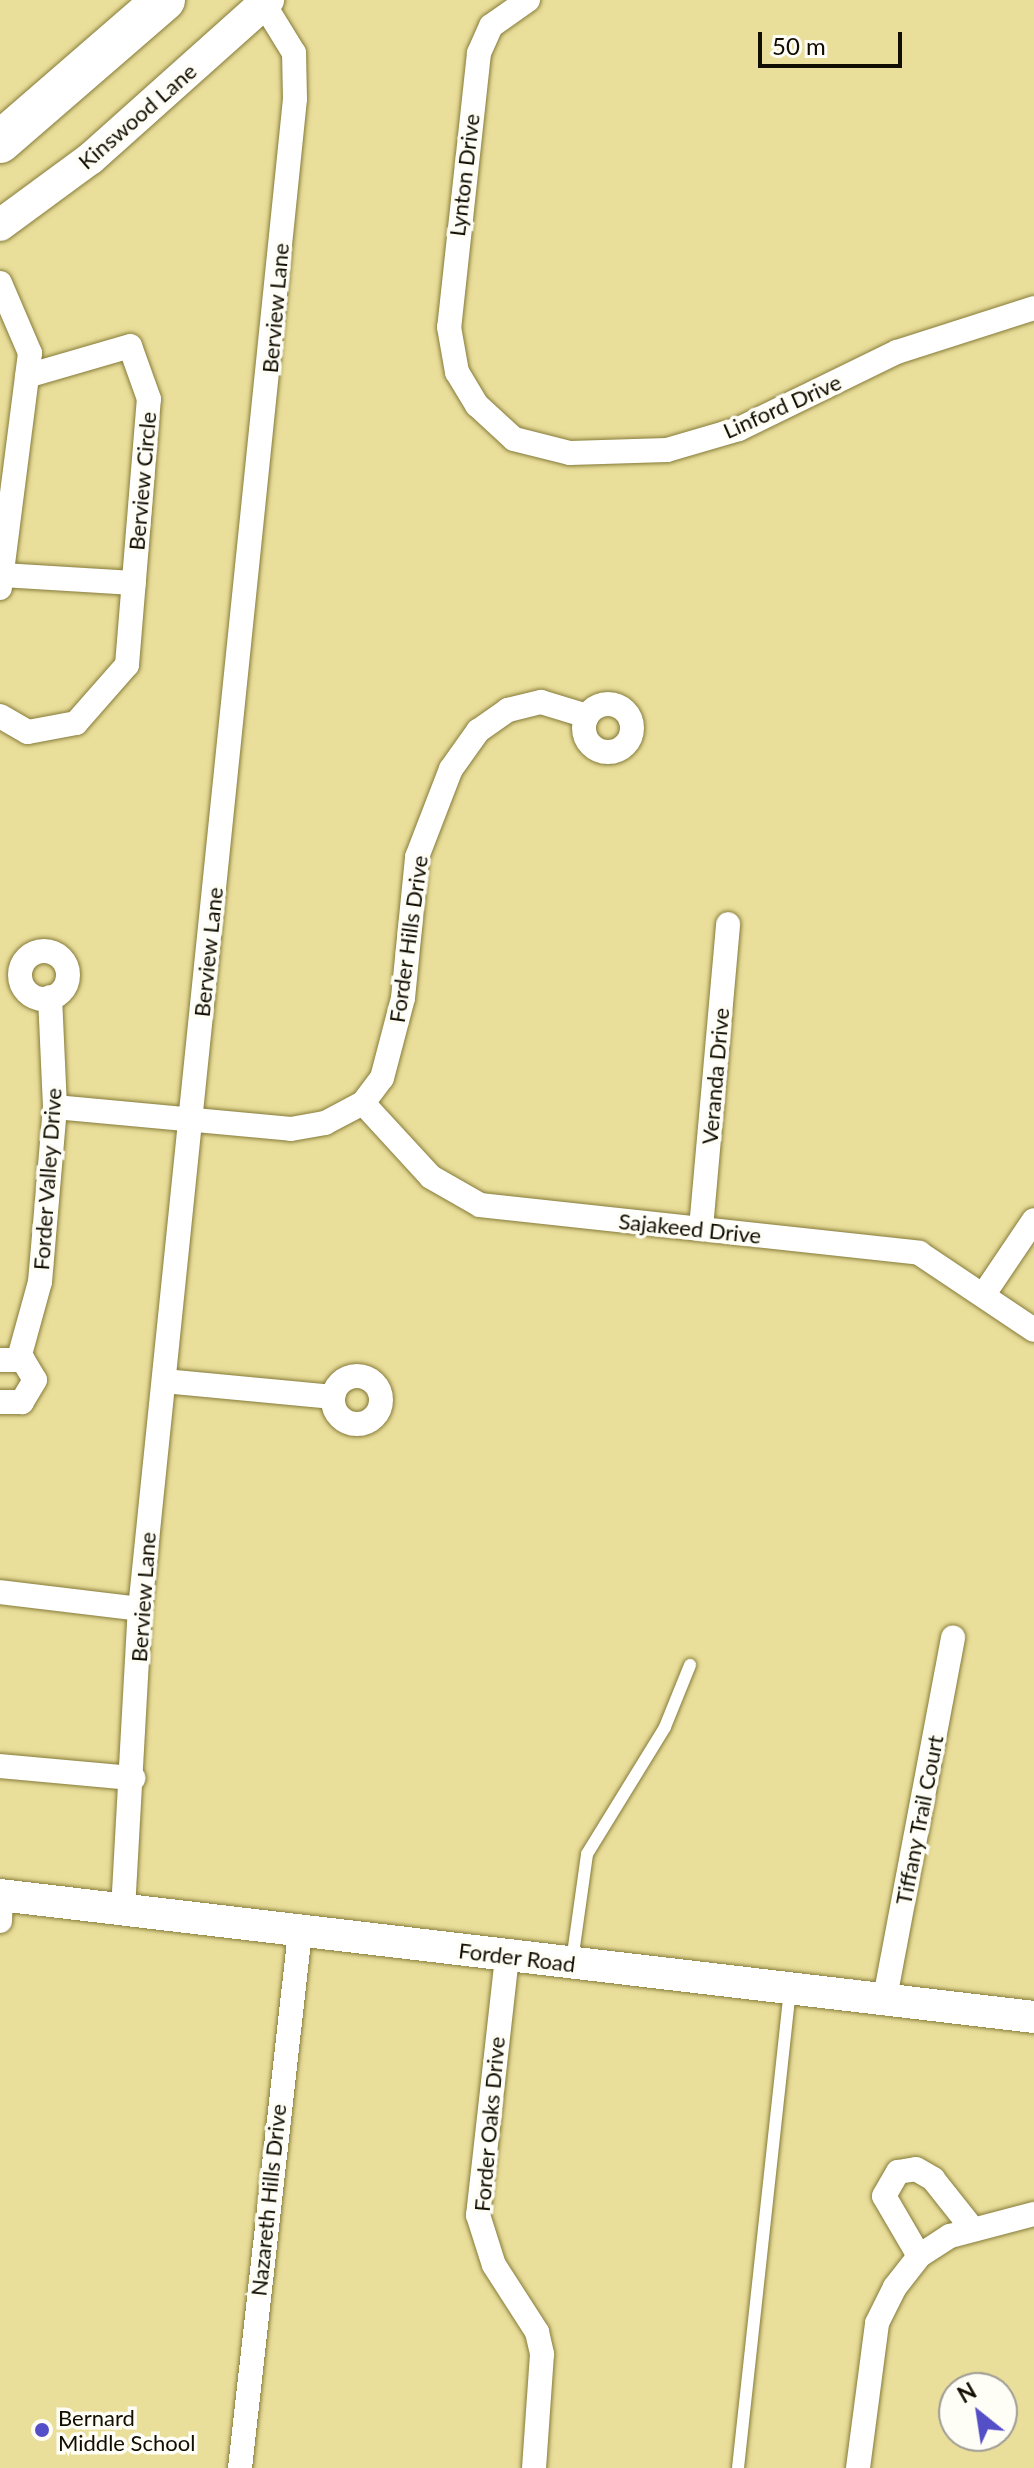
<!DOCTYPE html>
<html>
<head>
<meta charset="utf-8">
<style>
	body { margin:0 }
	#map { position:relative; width:1034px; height:2468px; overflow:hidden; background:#e9de9a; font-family:Lato,sans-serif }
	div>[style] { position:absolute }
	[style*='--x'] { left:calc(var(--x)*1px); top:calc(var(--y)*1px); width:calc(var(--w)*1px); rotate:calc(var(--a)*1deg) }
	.roads { filter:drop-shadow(0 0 2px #867b3a) drop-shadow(0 0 2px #867b3a) }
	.lane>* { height:12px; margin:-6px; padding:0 6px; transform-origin:6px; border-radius:6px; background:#fff }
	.street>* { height:24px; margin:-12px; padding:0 12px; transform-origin:12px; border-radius:12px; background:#fff }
	.street>.ring { margin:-12px; padding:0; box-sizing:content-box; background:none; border:24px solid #fff; border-radius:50% }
	.secondary>* { height:32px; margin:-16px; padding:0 16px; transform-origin:16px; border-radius:16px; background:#fff }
	.highway>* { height:42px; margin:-21px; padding:0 21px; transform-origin:21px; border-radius:21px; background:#fff }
	.dots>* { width:22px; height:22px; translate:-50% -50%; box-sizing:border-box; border:4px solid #fefdf6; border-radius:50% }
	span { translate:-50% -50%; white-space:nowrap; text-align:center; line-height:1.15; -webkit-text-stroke:7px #fefdf6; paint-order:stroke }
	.street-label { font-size:22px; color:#110d00 }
	.poi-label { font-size:22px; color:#110d00 }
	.left { translate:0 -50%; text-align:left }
	.north { position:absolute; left:938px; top:2372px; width:80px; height:80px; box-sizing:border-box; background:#fefdf6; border:2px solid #9f9d94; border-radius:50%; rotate:330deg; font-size:22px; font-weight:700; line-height:32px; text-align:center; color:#110d00 }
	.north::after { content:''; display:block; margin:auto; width:28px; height:36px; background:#554fc7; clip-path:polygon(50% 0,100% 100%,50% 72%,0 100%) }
	.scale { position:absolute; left:758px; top:32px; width:144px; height:36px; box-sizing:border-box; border:4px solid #110d00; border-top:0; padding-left:10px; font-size:24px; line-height:28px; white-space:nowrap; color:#110d00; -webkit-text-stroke:6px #fefdf6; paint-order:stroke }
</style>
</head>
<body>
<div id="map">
	<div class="roads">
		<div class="lane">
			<i style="--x:572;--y:1961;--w:108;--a:-82"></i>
			<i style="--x:587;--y:1854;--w:149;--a:-58.4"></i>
			<i style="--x:665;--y:1727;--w:67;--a:-68"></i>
			<i style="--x:738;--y:2468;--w:481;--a:-83.8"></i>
		</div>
		<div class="street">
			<i style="--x:528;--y:0;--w:45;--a:144.9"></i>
			<i style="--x:491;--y:26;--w:30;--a:114"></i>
			<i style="--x:479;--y:53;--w:276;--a:96.2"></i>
			<i style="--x:449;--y:327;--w:46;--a:79.9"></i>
			<i style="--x:457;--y:372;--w:39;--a:59"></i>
			<i style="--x:477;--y:405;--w:50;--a:42.6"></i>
			<i style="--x:514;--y:439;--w:58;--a:14"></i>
			<i style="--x:570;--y:453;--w:97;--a:-1.8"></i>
			<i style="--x:667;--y:450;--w:75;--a:-16.3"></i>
			<i style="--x:739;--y:429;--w:176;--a:-26"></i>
			<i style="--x:897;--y:352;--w:144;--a:-17.8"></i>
			<i style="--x:0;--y:283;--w:76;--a:66.8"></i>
			<i style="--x:30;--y:353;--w:237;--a:97.3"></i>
			<i style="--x:2;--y:575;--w:132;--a:3.5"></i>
			<i class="ring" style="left:584px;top:704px;width:24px;height:24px"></i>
			<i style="--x:0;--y:716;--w:32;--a:30"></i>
			<i style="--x:28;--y:732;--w:49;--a:-10.6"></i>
			<i style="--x:76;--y:723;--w:77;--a:-48.7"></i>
			<i style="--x:127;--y:665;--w:267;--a:-85.3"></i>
			<i style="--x:149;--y:399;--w:56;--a:-109.7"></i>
			<i style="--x:130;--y:346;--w:107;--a:163.8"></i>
			<i class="ring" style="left:20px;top:951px;width:24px;height:24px"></i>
			<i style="--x:363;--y:1103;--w:100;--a:47.4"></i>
			<i style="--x:431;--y:1177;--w:56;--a:29.7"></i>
			<i style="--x:480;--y:1205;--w:442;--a:6.2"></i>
			<i style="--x:919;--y:1253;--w:138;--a:33.8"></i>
			<i style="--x:55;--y:1107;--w:237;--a:5.3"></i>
			<i style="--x:291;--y:1129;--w:35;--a:-10"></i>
			<i style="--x:325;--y:1123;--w:43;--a:-27.8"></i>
			<i style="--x:363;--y:1103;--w:31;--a:-53"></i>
			<i style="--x:382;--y:1078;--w:83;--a:-75.3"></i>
			<i style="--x:403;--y:998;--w:142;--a:-84.3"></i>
			<i style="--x:417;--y:857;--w:94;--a:-68.9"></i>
			<i style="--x:451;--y:769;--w:47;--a:-54.6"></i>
			<i style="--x:478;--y:731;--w:37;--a:-35"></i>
			<i style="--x:508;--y:710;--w:34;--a:-14"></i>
			<i style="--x:541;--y:702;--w:48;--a:16.9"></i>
			<i style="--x:701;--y:1228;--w:305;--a:-84.9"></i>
			<i style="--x:984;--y:1294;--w:89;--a:-56"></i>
			<i style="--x:19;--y:1358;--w:79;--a:-74.6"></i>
			<i style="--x:40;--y:1282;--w:176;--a:-85.1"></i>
			<i style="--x:55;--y:1107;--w:110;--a:-92.6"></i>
			<i style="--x:0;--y:1360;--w:23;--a:0"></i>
			<i style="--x:23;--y:1360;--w:23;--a:59"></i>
			<i style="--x:35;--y:1380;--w:26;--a:121"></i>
			<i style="--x:22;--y:1402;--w:22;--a:180"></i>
			<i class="ring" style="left:333px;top:1376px;width:24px;height:24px"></i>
			<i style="--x:164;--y:1381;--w:170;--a:5.4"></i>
			<i style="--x:0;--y:1592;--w:141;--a:6.9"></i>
			<i style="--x:0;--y:1766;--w:134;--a:5.2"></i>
			<i style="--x:123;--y:1910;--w:301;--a:-86.8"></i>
			<i style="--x:140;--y:1609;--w:1518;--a:-84.14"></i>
			<i style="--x:295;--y:99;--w:46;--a:-91.2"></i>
			<i style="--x:294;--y:53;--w:57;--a:-121.5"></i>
			<i style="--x:0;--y:1921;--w:25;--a:-88"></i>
			<i style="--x:507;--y:1957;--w:260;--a:96.4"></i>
			<i style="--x:478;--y:2215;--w:52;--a:72.3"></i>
			<i style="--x:494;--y:2265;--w:80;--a:57.3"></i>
			<i style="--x:537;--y:2332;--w:23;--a:77"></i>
			<i style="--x:542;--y:2354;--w:114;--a:94"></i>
			<i style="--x:884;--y:2003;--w:372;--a:-79.3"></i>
			<i style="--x:919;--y:2256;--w:69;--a:-120.3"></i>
			<i style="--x:884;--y:2196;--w:28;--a:-60"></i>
			<i style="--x:898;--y:2172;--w:18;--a:-9"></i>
			<i style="--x:916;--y:2169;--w:20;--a:30"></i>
			<i style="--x:933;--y:2179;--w:61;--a:51.6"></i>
			<i style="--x:240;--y:2468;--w:539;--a:-83.61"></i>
			<i style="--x:858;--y:2468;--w:146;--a:-82.5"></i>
			<i style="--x:877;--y:2323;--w:40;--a:-63.4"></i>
			<i style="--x:895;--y:2287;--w:39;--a:-52"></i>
			<i style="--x:919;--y:2256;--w:37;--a:-33"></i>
			<i style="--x:950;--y:2236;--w:87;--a:-14.7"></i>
		</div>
		<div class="secondary">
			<i style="--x:0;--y:225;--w:112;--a:-36.3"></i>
			<i style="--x:90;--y:159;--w:239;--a:-41.8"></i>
			<i style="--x:0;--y:1895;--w:1041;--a:6.73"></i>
		</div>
		<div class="highway">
			<i style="--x:0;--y:142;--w:217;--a:-40.9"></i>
		</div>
	</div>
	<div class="dots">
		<i style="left:42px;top:2430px;background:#554fc7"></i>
	</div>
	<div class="street-label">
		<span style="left:137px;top:116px;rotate:-41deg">Kinswood Lane</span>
		<span style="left:464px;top:175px;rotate:-83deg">Lynton Drive</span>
		<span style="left:275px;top:308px;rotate:-85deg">Berview Lane</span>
		<span style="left:782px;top:406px;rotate:-24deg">Linford Drive</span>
		<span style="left:142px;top:481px;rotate:-85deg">Berview Circle</span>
		<span style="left:408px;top:939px;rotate:-82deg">Forder Hills Drive</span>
		<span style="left:208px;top:952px;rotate:-84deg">Berview Lane</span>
		<span style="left:715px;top:1076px;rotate:-85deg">Veranda Drive</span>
		<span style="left:47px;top:1179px;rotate:-86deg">Forder Valley Drive</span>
		<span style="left:690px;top:1228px;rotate:6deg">Sajakeed Drive</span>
		<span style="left:143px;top:1597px;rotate:-86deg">Berview Lane</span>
		<span style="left:919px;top:1820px;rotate:-79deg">Tiffany Trail Court</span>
		<span style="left:517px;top:1957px;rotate:7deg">Forder Road</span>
		<span style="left:489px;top:2124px;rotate:-85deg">Forder Oaks Drive</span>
		<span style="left:268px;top:2200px;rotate:-84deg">Nazareth Hills Drive</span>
	</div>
	<div class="poi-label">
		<span class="left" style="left:58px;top:2430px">Bernard<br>Middle School</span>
	</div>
	<div class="north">N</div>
	<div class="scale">50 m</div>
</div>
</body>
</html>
